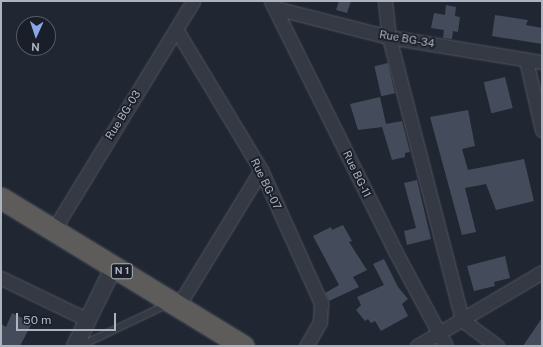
<!DOCTYPE html>
<html>
<head>
<meta charset="utf-8">
<style>
	body { margin:0 }
	#map { position:relative; width:543px; height:347px; overflow:hidden; background:#212732; font-family:"Public Sans",sans-serif }
	div>[style] { position:absolute }
	[style*='--x'] { left:calc(var(--x)*1px); top:calc(var(--y)*1px); width:calc(var(--w)*1px); rotate:calc(var(--a)*1deg) }
	.building>* { inset:0; background:#444b5a; transform-origin:0 0 }
	.roads { filter:drop-shadow(0 0 1px #515661) drop-shadow(0 0 1px #515661) }
	.service>* { height:6px; margin:-3px; padding:0 3px; transform-origin:3px; border-radius:3px; background:#343943 }
	.minor>* { height:13px; margin:-6.5px; padding:0 6.5px; transform-origin:6.5px; border-radius:6.5px; background:#343943 }
	.tertiary>* { height:16px; margin:-8px; padding:0 8px; transform-origin:8px; border-radius:8px; background:#343943 }
	.trunk>* { height:21px; margin:-10.5px; padding:0 10.5px; transform-origin:10.5px; border-radius:10.5px; background:#5d5c5a }
	span { translate:-50% -50%; white-space:nowrap; text-align:center; line-height:1.15; -webkit-text-stroke:3.5px #191e28; paint-order:stroke }
	.shield-label span { padding:1px 3px; background:#191e28; border:1px solid; border-radius:3px; -webkit-text-stroke-width:0 }
	.shield-label { font-size:10px; color:#aeb3c0; font-weight:700 }
	.street-label { font-size:11px; color:#aeb3c0 }
	.frame { position:absolute; inset:0; border:2px solid #aeb3c0; pointer-events:none }
	.north { position:absolute; left:16px; top:16px; width:40px; height:40px; box-sizing:border-box; background:#191e28; border:1px solid #555a65; border-radius:50%; rotate:183deg; font-size:11px; font-weight:700; line-height:16px; text-align:center; color:#aeb3c0 }
	.north::after { content:''; display:block; margin:auto; width:14px; height:18px; background:#89a6ea; clip-path:polygon(50% 0,100% 100%,50% 72%,0 100%) }
	.scale { position:absolute; left:16px; top:313px; width:100px; height:18px; box-sizing:border-box; border:2px solid #aeb3c0; border-top:0; padding-left:5px; font-size:12px; line-height:14px; white-space:nowrap; color:#aeb3c0; -webkit-text-stroke:3px #191e28; paint-order:stroke }
</style>
</head>
<body>
<div id="map">
	<div class="building">
		<i style="clip-path:polygon(339px 1px,351px 1px,347px 13px,336px 10px)"></i>
		<i style="clip-path:polygon(446px 5px,456px 7px,455px 16px,460px 17px,458px 32px,453px 31px,452px 39px,443px 38px,444px 30px,431px 28px,434px 13px,445px 15px)"></i>
		<i style="clip-path:polygon(495px 15px,528px 20px,526px 25px,542px 28px,542px 44px,492px 36px)"></i>
		<i style="left:388px;top:63px;width:31px;height:14px;rotate:77deg"></i>
		<i style="left:505px;top:77px;width:32px;height:22px;rotate:76deg"></i>
		<i style="clip-path:polygon(380px 97px,386px 124px,402px 121px,410px 152px,405px 153px,405px 157px,392px 160px,382px 127px,358px 130px,350px 104px)"></i>
		<i style="clip-path:polygon(468px 110px,475px 146px,462px 149px,468px 170px,524px 159px,534px 201px,496px 210px,486px 184px,465px 188px,476px 232px,462px 235px,430px 117px)"></i>
		<i style="clip-path:polygon(417px 180px,431px 239px,407px 245px,404px 231px,416px 228px,404px 183px)"></i>
		<i style="clip-path:polygon(343px 225px,352px 241px,349px 242px,367px 270px,353px 277px,359px 287px,329px 301px,325px 293px,339px 285px,313px 236px,331px 227px,332px 230px)"></i>
		<i style="clip-path:polygon(505px 256px,510px 278px,494px 282px,495px 286px,474px 291px,467px 266px)"></i>
		<i style="clip-path:polygon(384px 259px,398px 287px,408px 299px,402px 304px,408px 316px,381px 331px,375px 321px,371px 323px,368px 319px,365px 321px,356px 310px,361px 305px,357px 297px,384px 285px,373px 264px)"></i>
		<i style="clip-path:polygon(12px 313px,32px 323px,20px 346px,1px 346px,1px 324px,6px 327px)"></i>
		<i style="clip-path:polygon(542px 318px,542px 346px,523px 346px)"></i>
	</div>
	<div class="roads">
		<div class="service">
			<i style="--x:80;--y:346;--w:95;--a:-25.5"></i>
		</div>
		<div class="minor">
			<i style="--x:271;--y:1;--w:279;--a:63.6"></i>
			<i style="--x:395;--y:251;--w:108;--a:61.8"></i>
			<i style="--x:385;--y:1;--w:36;--a:84"></i>
			<i style="--x:389;--y:37;--w:292;--a:75.5"></i>
			<i style="--x:462;--y:320;--w:44;--a:36.6"></i>
			<i style="--x:275;--y:8;--w:118;--a:14.3"></i>
			<i style="--x:389;--y:37;--w:155;--a:9.3"></i>
			<i style="--x:176;--y:29;--w:165;--a:58.9"></i>
			<i style="--x:261;--y:170;--w:146;--a:65.7"></i>
			<i style="--x:321;--y:303;--w:19;--a:93"></i>
			<i style="--x:320;--y:322;--w:28;--a:120"></i>
			<i style="--x:526;--y:60;--w:72;--a:77.1"></i>
			<i style="--x:54;--y:229;--w:267;--a:-58.6"></i>
			<i style="--x:1;--y:278;--w:97;--a:25.8"></i>
			<i style="--x:178;--y:306;--w:159;--a:-58.6"></i>
			<i style="--x:417;--y:346;--w:145;--a:-30.6"></i>
		</div>
		<div class="tertiary">
			<i style="--x:75;--y:346;--w:89;--a:-64"></i>
		</div>
		<div class="trunk">
			<i style="--x:1;--y:198;--w:284;--a:31.4"></i>
		</div>
	</div>
	<div class="shield-label">
		<span style="left:122px;top:271px">N 1</span>
	</div>
	<div class="street-label">
		<span style="left:407px;top:39px;rotate:10deg">Rue BG-34</span>
		<span style="left:123px;top:115px;rotate:-58deg">Rue BG-03</span>
		<span style="left:357px;top:174px;rotate:64deg">Rue BG-11</span>
		<span style="left:266px;top:184px;rotate:64deg">Rue BG-07</span>
	</div>
	<div class="frame"></div>
	<div class="north">N</div>
	<div class="scale">50 m</div>
</div>
</body>
</html>
